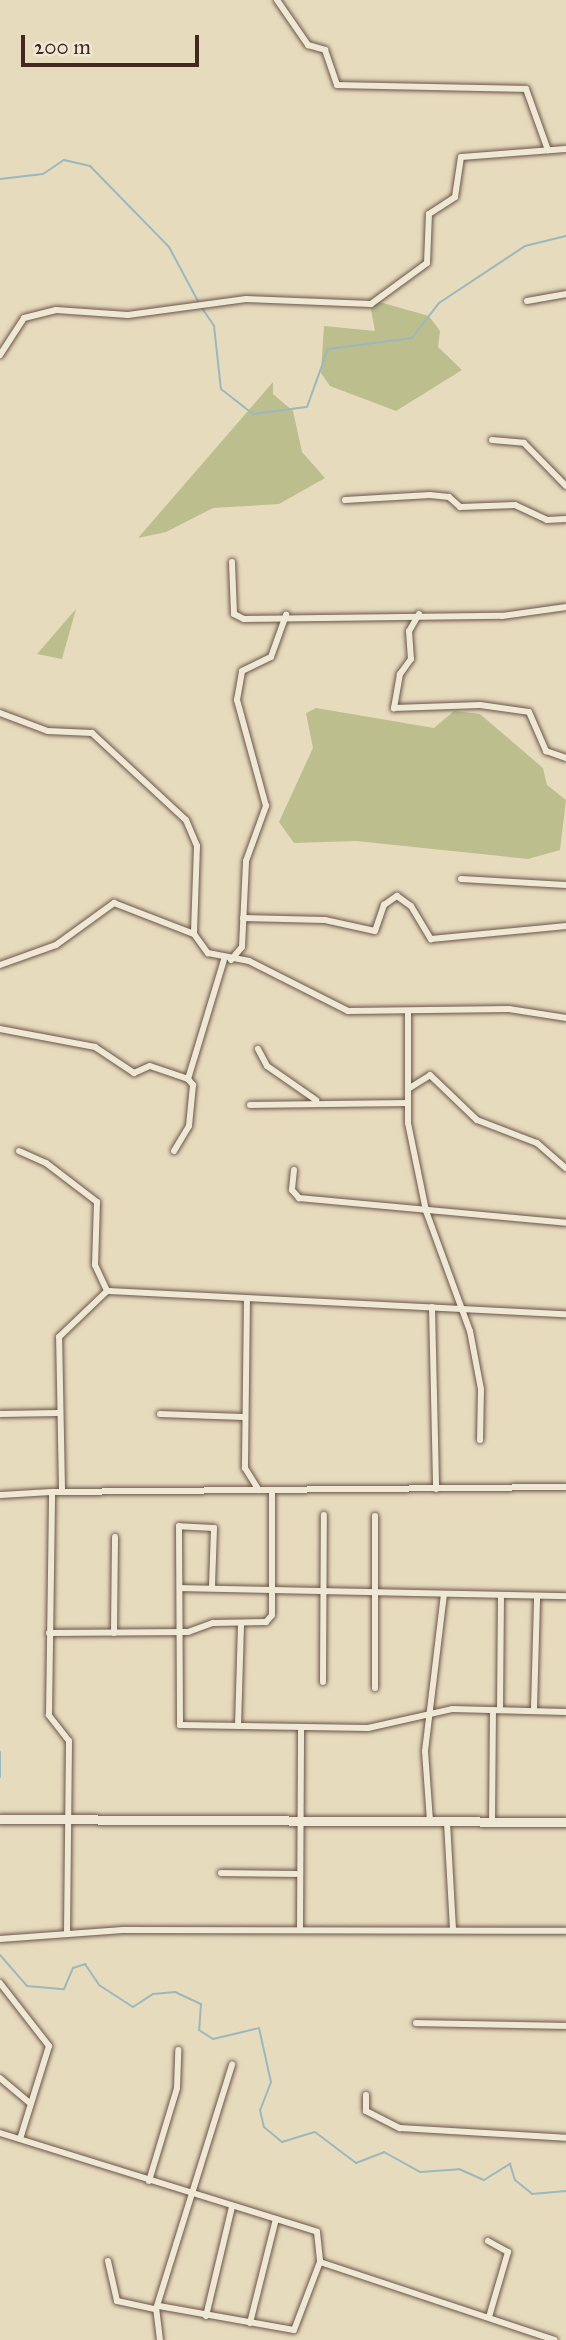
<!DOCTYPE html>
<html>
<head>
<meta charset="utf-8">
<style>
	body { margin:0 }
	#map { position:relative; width:566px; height:2340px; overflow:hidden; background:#e7dbbe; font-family:"IM FELL Great Primer",serif }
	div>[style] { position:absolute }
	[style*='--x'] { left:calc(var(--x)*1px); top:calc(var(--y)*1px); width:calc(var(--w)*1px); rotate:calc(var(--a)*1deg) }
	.green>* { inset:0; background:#bcbe8d }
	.stream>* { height:2px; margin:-1px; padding:0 1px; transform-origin:1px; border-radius:1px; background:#9cb8bd }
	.roads { filter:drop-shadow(0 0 2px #6b5547) drop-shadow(0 0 2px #6b5547) }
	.street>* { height:6px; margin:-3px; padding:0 3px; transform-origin:3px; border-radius:3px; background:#efe8d5 }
	.secondary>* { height:9px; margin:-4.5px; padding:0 4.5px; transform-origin:4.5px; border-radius:4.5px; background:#efe8d5 }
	span { translate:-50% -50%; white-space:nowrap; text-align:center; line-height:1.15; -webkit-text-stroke:7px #efe8d5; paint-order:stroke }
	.scale { position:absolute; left:21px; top:35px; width:178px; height:32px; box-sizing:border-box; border:4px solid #42281f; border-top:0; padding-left:9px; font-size:21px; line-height:24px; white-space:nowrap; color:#42281f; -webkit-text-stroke:5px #efe8d5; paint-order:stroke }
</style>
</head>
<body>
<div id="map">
	<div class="green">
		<i style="clip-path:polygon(369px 299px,429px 316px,440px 331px,438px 347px,462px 370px,396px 411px,330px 386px,321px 373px,324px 326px,375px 331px)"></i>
		<i style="clip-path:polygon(273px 382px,273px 394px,293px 411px,302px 452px,325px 478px,279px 504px,213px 508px,166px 532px,138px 538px)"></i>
		<i style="clip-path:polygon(76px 609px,62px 659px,37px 654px)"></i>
		<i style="clip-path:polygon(316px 708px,434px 728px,454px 711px,480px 714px,543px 768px,547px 785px,566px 800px,560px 850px,528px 859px,356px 841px,294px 843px,279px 822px,313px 748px,306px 713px)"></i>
	</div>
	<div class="stream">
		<i style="--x:0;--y:179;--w:43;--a:-6.6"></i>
		<i style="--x:43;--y:174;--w:25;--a:-34"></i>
		<i style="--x:64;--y:160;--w:27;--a:13"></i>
		<i style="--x:90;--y:166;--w:113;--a:45.7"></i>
		<i style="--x:169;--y:247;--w:64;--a:61.8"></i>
		<i style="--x:202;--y:308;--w:22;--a:56"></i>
		<i style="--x:214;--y:326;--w:63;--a:83.7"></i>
		<i style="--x:221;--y:389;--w:41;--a:38"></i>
		<i style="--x:253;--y:414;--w:54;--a:-7.4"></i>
		<i style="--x:307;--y:407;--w:62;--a:-70.1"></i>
		<i style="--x:328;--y:349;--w:85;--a:-7.5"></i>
		<i style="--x:412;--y:338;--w:44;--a:-52.4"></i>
		<i style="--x:439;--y:303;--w:103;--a:-33.5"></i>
		<i style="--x:525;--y:246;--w:42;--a:-13.7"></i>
		<i style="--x:0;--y:1752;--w:25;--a:90"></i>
		<i style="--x:0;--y:1955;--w:41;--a:48.9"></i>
		<i style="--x:27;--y:1986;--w:37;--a:5"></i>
		<i style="--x:64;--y:1989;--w:23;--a:-67"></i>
		<i style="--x:73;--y:1968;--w:13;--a:-18"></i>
		<i style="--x:85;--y:1964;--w:25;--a:56"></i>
		<i style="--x:99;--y:1985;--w:40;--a:32.9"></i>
		<i style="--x:133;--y:2007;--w:24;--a:-33"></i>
		<i style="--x:153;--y:1994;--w:22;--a:-5"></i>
		<i style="--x:175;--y:1992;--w:29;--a:25"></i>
		<i style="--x:201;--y:2004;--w:26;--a:94"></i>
		<i style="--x:199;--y:2030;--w:17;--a:33"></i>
		<i style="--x:213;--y:2039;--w:47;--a:-13.4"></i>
		<i style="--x:259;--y:2028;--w:55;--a:77.5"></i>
		<i style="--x:271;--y:2082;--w:30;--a:111"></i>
		<i style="--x:260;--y:2110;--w:17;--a:77"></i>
		<i style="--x:264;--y:2127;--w:23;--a:40"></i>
		<i style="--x:282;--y:2142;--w:34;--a:-17"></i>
		<i style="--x:315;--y:2132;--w:51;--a:37.1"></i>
		<i style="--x:356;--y:2163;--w:30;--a:-21"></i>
		<i style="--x:384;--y:2152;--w:41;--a:29.1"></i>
		<i style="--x:420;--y:2172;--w:39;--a:-4"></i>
		<i style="--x:459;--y:2169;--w:27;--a:24"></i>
		<i style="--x:484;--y:2180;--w:31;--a:-32"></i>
		<i style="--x:510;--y:2164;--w:17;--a:73"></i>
		<i style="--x:515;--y:2180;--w:22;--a:39"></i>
		<i style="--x:532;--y:2194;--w:34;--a:-5"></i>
	</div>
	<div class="roads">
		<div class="street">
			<i style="--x:277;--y:0;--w:55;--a:55.4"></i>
			<i style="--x:308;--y:45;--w:18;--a:16"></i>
			<i style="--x:325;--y:50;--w:37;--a:71"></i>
			<i style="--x:337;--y:85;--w:189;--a:1.2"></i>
			<i style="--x:526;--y:89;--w:65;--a:70.2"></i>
			<i style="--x:527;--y:301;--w:40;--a:-10"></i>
			<i style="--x:0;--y:355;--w:44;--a:-57"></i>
			<i style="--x:24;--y:318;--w:33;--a:-14"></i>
			<i style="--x:56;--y:310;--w:72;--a:4"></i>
			<i style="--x:128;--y:315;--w:119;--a:-7.7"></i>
			<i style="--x:246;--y:299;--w:125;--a:2.3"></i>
			<i style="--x:371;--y:304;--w:69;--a:-36.2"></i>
			<i style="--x:427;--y:263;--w:49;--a:-87.7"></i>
			<i style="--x:429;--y:214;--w:31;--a:-33"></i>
			<i style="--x:455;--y:197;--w:40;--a:-81.5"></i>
			<i style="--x:461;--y:157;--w:105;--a:-4.4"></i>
			<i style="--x:492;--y:440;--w:32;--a:5"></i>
			<i style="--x:524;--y:443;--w:60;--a:45.7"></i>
			<i style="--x:345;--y:500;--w:85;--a:-3.4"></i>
			<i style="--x:430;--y:495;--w:19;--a:6"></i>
			<i style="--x:449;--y:497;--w:15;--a:42"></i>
			<i style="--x:460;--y:507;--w:55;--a:-2.1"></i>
			<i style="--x:515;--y:505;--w:35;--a:25"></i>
			<i style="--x:547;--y:520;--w:19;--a:-3"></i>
			<i style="--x:232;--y:562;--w:52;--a:87.8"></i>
			<i style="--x:234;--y:614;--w:11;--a:27"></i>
			<i style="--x:244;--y:619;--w:258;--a:-0.7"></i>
			<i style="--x:502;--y:616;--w:65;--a:-8"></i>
			<i style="--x:419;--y:614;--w:20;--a:120"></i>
			<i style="--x:409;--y:631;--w:28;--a:86"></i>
			<i style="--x:411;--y:659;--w:19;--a:126"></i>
			<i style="--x:400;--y:674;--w:35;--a:100"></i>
			<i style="--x:394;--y:708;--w:86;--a:-2"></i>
			<i style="--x:480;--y:705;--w:49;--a:8.1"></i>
			<i style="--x:529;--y:712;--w:43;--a:66.4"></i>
			<i style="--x:546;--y:751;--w:21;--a:19"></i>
			<i style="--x:0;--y:713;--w:51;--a:20.6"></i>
			<i style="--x:48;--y:731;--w:44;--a:2.6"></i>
			<i style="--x:92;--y:733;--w:128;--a:42.8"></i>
			<i style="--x:186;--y:820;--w:28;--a:67"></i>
			<i style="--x:197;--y:846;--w:88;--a:92"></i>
			<i style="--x:194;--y:934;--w:24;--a:54"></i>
			<i style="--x:208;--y:953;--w:42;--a:11"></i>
			<i style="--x:249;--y:961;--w:111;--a:26.8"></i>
			<i style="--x:348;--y:1011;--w:161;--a:-0.7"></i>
			<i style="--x:509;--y:1009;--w:58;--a:9"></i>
			<i style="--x:461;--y:879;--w:105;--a:3.3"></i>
			<i style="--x:243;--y:918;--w:82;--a:1.4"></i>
			<i style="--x:325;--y:920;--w:51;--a:12.4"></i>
			<i style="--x:375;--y:931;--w:28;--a:-71"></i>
			<i style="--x:384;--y:905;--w:16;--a:-35"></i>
			<i style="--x:397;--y:896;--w:17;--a:36"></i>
			<i style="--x:411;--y:906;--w:39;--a:59"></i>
			<i style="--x:431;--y:939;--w:136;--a:-5.5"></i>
			<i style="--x:231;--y:960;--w:17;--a:-50"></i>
			<i style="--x:242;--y:947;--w:86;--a:-87.3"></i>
			<i style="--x:246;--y:861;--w:59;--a:-70"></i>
			<i style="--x:266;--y:806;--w:110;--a:-105.3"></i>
			<i style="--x:237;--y:700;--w:29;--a:-80"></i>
			<i style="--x:242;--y:671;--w:32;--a:-26"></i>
			<i style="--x:271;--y:657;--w:45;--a:-70.3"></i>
			<i style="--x:0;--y:965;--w:59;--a:-19.7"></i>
			<i style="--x:56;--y:945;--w:72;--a:-35.9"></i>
			<i style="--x:114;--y:903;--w:86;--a:21.2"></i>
			<i style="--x:408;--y:1013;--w:110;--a:90"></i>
			<i style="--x:408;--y:1123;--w:90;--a:78.4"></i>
			<i style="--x:426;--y:1211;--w:128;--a:69.9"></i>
			<i style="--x:470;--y:1331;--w:59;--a:79.3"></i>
			<i style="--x:481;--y:1389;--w:51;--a:91.1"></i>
			<i style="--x:0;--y:1029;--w:97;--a:10.7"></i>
			<i style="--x:95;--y:1047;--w:47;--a:33.7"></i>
			<i style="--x:134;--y:1073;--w:17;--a:-24"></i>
			<i style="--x:150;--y:1066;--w:40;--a:18.9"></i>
			<i style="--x:188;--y:1079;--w:8;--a:50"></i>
			<i style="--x:193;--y:1085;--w:41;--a:95.6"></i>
			<i style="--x:189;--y:1126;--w:29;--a:121"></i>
			<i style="--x:258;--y:1049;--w:19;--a:62"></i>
			<i style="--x:267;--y:1066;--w:60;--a:34.8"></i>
			<i style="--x:188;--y:1079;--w:124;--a:-73.2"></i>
			<i style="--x:408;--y:1089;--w:26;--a:-32"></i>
			<i style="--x:430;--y:1075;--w:65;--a:43.8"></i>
			<i style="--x:477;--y:1120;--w:64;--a:21"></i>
			<i style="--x:537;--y:1143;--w:38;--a:41"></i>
			<i style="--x:250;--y:1105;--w:155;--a:-0.7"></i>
			<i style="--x:19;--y:1151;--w:30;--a:24"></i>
			<i style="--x:46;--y:1163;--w:64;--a:37.4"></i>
			<i style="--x:97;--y:1202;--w:63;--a:91.8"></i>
			<i style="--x:95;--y:1265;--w:29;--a:65"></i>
			<i style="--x:294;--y:1170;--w:20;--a:96"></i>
			<i style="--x:292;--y:1190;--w:11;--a:49"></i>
			<i style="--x:299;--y:1198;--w:268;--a:5.3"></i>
			<i style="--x:247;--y:1299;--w:169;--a:90.7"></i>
			<i style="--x:245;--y:1468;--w:26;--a:58"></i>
			<i style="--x:432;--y:1307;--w:182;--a:88.7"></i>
			<i style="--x:0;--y:1414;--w:58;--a:-1"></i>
			<i style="--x:160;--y:1414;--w:83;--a:2.1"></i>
			<i style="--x:62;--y:1489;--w:152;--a:-91.1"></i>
			<i style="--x:59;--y:1337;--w:66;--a:-43.8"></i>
			<i style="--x:107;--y:1291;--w:460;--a:2.9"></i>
			<i style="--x:0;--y:1495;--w:52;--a:-3.3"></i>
			<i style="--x:212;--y:1586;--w:58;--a:-88"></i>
			<i style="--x:214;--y:1528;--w:35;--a:-177"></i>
			<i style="--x:179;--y:1526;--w:199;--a:89.7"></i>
			<i style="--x:180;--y:1725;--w:188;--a:0.9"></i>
			<i style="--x:368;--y:1728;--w:86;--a:-12.7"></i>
			<i style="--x:452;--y:1709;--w:114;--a:1.5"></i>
			<i style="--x:180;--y:1588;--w:386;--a:1.2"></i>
			<i style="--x:49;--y:1633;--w:139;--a:-0.4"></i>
			<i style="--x:188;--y:1632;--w:27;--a:-20"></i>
			<i style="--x:213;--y:1623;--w:53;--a:-1.1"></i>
			<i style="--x:266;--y:1622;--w:9;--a:-49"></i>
			<i style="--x:272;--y:1615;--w:125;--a:-90"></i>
			<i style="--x:114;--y:1633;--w:96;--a:-89.4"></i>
			<i style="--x:323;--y:1682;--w:167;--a:-89.7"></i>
			<i style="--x:375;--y:1688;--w:172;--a:-90"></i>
			<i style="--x:534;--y:1708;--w:109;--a:-88.4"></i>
			<i style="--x:500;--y:1709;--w:114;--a:-89.5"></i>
			<i style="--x:238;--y:1726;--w:103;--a:-88.3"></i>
			<i style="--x:430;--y:1821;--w:70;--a:-94.1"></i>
			<i style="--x:425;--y:1751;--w:158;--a:-83.1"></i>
			<i style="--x:447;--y:1822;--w:108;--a:86.8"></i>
			<i style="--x:492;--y:1822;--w:112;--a:-89.5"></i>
			<i style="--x:221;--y:1873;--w:75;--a:0.8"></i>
			<i style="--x:300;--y:1930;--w:203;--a:-89.7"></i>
			<i style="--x:67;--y:1933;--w:192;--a:-89.4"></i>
			<i style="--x:69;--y:1741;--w:33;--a:-128"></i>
			<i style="--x:49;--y:1715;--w:223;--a:-89.2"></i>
			<i style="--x:52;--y:1492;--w:514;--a:-0.56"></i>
			<i style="--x:0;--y:1939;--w:123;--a:-4.2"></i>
			<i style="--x:123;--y:1930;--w:443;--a:0.1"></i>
			<i style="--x:0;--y:1983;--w:80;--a:52.1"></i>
			<i style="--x:49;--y:2046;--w:97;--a:107.3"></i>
			<i style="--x:416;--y:2023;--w:150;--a:1.1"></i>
			<i style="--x:0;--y:2078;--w:40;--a:40"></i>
			<i style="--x:366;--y:2095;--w:16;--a:90"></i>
			<i style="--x:366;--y:2111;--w:38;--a:27"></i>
			<i style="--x:400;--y:2128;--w:166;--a:3.4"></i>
			<i style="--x:0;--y:2133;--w:332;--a:17.3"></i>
			<i style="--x:317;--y:2232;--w:30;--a:84"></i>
			<i style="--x:320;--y:2262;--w:247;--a:18.4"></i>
			<i style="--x:149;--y:2181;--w:97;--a:-73.2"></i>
			<i style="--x:177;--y:2088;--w:38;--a:-88"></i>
			<i style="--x:488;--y:2241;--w:23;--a:29"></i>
			<i style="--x:508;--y:2252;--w:68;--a:106.3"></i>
			<i style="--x:108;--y:2261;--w:41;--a:77.3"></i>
			<i style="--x:117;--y:2301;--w:40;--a:12"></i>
			<i style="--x:159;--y:2306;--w:137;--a:10.1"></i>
			<i style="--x:294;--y:2330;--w:73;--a:-69.1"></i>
			<i style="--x:206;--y:2316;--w:112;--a:-76.6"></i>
			<i style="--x:250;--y:2323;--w:107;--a:-76"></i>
			<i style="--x:160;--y:2340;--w:31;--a:-97"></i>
			<i style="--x:156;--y:2309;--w:256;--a:-72.7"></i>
		</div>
		<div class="secondary">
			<i style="--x:0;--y:1819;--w:566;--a:0.3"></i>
		</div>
	</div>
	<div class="scale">200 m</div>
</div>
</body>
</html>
